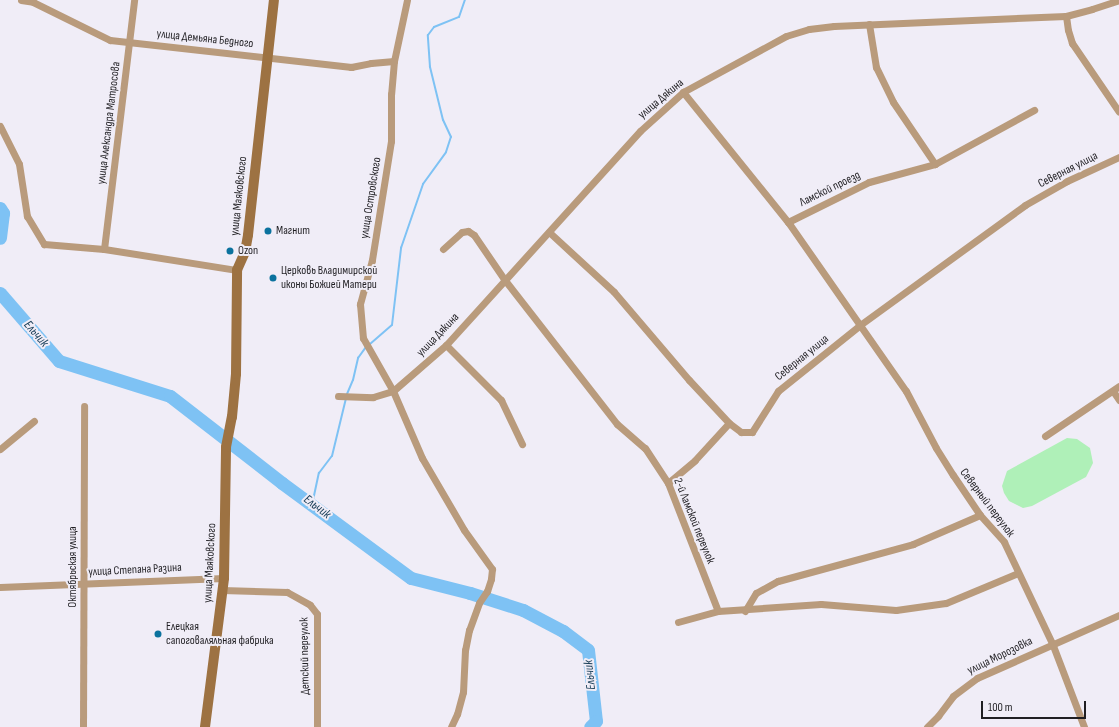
<!DOCTYPE html>
<html>
<head>
<meta charset="utf-8">
<style>
	body { margin:0 }
	#map { position:relative; width:1119px; height:727px; overflow:hidden; background:#f0edf7; font-family:"Sofia Sans Condensed",sans-serif }
	div>[style] { position:absolute }
	[style*='--x'] { left:calc(var(--x)*1px); top:calc(var(--y)*1px); width:calc(var(--w)*1px); rotate:calc(var(--a)*1deg) }
	.green>* { inset:0; background:#aff0b8 }
	.stream>* { height:2px; margin:-1px; padding:0 1px; transform-origin:1px; border-radius:1px; background:#7ec2f4 }
	.river>* { height:13px; margin:-6.5px; padding:0 6.5px; transform-origin:6.5px; border-radius:6.5px; background:#7ec2f4 }
	.street>* { height:7px; margin:-3.5px; padding:0 3.5px; transform-origin:3.5px; border-radius:3.5px; background:#b99b7c }
	.secondary>* { height:10px; margin:-5px; padding:0 5px; transform-origin:5px; border-radius:5px; background:#9d7242 }
	.dots>* { width:11px; height:11px; translate:-50% -50%; box-sizing:border-box; border:2px solid #f0edf7; border-radius:50% }
	span { translate:-50% -50%; white-space:nowrap; text-align:center; line-height:1.15; -webkit-text-stroke:4px #f0edf7; paint-order:stroke }
	.street-label { font-size:12px; color:#201f23 }
	.poi-label { font-size:12px; color:#201f23 }
	.left { translate:0 -50%; text-align:left }
	.water-label { font-size:13px; color:#1b405a; font-style:italic }
	.scale { position:absolute; left:981px; top:701px; width:105px; height:18px; box-sizing:border-box; border:2px solid #201f23; border-top:0; padding-left:5px; font-size:12px; line-height:14px; white-space:nowrap; color:#201f23; -webkit-text-stroke:3px #f0edf7; paint-order:stroke }
</style>
</head>
<body>
<div id="map">
	<div class="green">
		<i style="clip-path:polygon(1067px 438px,1077px 439px,1090px 448px,1093px 463px,1086px 477px,1032px 506px,1023px 508px,1009px 501px,1004px 493px,1002px 486px,1007px 471px)"></i>
	</div>
	<div class="stream">
		<i style="--x:370;--y:344;--w:29;--a:-41"></i>
		<i style="--x:392;--y:325;--w:78;--a:-83.3"></i>
		<i style="--x:401;--y:248;--w:68;--a:-71"></i>
		<i style="--x:423;--y:184;--w:39;--a:-54"></i>
		<i style="--x:446;--y:152;--w:16;--a:-72"></i>
		<i style="--x:451;--y:137;--w:19;--a:-115"></i>
		<i style="--x:443;--y:120;--w:55;--a:-103.8"></i>
		<i style="--x:430;--y:67;--w:32;--a:-94"></i>
		<i style="--x:428;--y:35;--w:10;--a:-53"></i>
		<i style="--x:434;--y:27;--w:27;--a:-22"></i>
		<i style="--x:459;--y:17;--w:18;--a:-71"></i>
		<i style="--x:347;--y:394;--w:15;--a:-67"></i>
		<i style="--x:353;--y:380;--w:23;--a:-77"></i>
		<i style="--x:358;--y:358;--w:14;--a:-54"></i>
		<i style="--x:312;--y:505;--w:33;--a:-78"></i>
		<i style="--x:319;--y:473;--w:21;--a:-53"></i>
		<i style="--x:332;--y:456;--w:60;--a:-76.4"></i>
	</div>
	<div class="river">
		<i style="--x:0;--y:208;--w:6;--a:59"></i>
		<i style="--x:3;--y:213;--w:25;--a:97"></i>
		<i style="--x:0;--y:293;--w:90;--a:49.1"></i>
		<i style="--x:59;--y:361;--w:116;--a:17.5"></i>
		<i style="--x:170;--y:396;--w:142;--a:37.8"></i>
		<i style="--x:282;--y:483;--w:160;--a:36.4"></i>
		<i style="--x:411;--y:578;--w:61;--a:14.3"></i>
		<i style="--x:470;--y:593;--w:56;--a:17.8"></i>
		<i style="--x:523;--y:610;--w:45;--a:27.7"></i>
		<i style="--x:563;--y:631;--w:31;--a:37"></i>
		<i style="--x:588;--y:650;--w:71;--a:83.6"></i>
		<i style="--x:596;--y:721;--w:8;--a:135"></i>
	</div>
	<div class="street">
		<i style="--x:21;--y:0;--w:12;--a:9"></i>
		<i style="--x:33;--y:2;--w:86;--a:26.3"></i>
		<i style="--x:110;--y:40;--w:243;--a:6.4"></i>
		<i style="--x:351;--y:67;--w:20;--a:-11"></i>
		<i style="--x:371;--y:63;--w:23;--a:-5"></i>
		<i style="--x:407;--y:0;--w:62;--a:102"></i>
		<i style="--x:394;--y:61;--w:33;--a:95"></i>
		<i style="--x:391;--y:94;--w:47;--a:90"></i>
		<i style="--x:391;--y:141;--w:121;--a:99.1"></i>
		<i style="--x:372;--y:260;--w:46;--a:105.3"></i>
		<i style="--x:360;--y:304;--w:34;--a:85"></i>
		<i style="--x:363;--y:338;--w:61;--a:60.5"></i>
		<i style="--x:393;--y:391;--w:73;--a:66.6"></i>
		<i style="--x:422;--y:458;--w:83;--a:59.7"></i>
		<i style="--x:464;--y:530;--w:48;--a:54.3"></i>
		<i style="--x:492;--y:569;--w:10;--a:96"></i>
		<i style="--x:491;--y:579;--w:13;--a:108"></i>
		<i style="--x:487;--y:591;--w:14;--a:124"></i>
		<i style="--x:479;--y:603;--w:29;--a:110"></i>
		<i style="--x:469;--y:630;--w:20;--a:101"></i>
		<i style="--x:465;--y:650;--w:42;--a:92.7"></i>
		<i style="--x:463;--y:692;--w:23;--a:105"></i>
		<i style="--x:457;--y:714;--w:14;--a:115"></i>
		<i style="--x:1066;--y:16;--w:14;--a:82"></i>
		<i style="--x:1068;--y:30;--w:14;--a:73"></i>
		<i style="--x:1072;--y:43;--w:83;--a:55.7"></i>
		<i style="--x:869;--y:24;--w:44;--a:80.8"></i>
		<i style="--x:876;--y:67;--w:39;--a:64"></i>
		<i style="--x:893;--y:102;--w:75;--a:55.9"></i>
		<i style="--x:683;--y:92;--w:167;--a:51.1"></i>
		<i style="--x:788;--y:222;--w:90;--a:-26.3"></i>
		<i style="--x:869;--y:182;--w:68;--a:-15.3"></i>
		<i style="--x:935;--y:164;--w:113;--a:-28.6"></i>
		<i style="--x:0;--y:126;--w:42;--a:63.4"></i>
		<i style="--x:19;--y:164;--w:53;--a:81.3"></i>
		<i style="--x:27;--y:216;--w:33;--a:59"></i>
		<i style="--x:44;--y:244;--w:60;--a:4.8"></i>
		<i style="--x:104;--y:249;--w:135;--a:9"></i>
		<i style="--x:788;--y:222;--w:206;--a:55.1"></i>
		<i style="--x:906;--y:391;--w:64;--a:62.2"></i>
		<i style="--x:936;--y:448;--w:32;--a:58"></i>
		<i style="--x:953;--y:475;--w:48;--a:56"></i>
		<i style="--x:980;--y:515;--w:36;--a:48"></i>
		<i style="--x:1004;--y:542;--w:112;--a:64.6"></i>
		<i style="--x:1052;--y:643;--w:90;--a:69.1"></i>
		<i style="--x:549;--y:232;--w:88;--a:42.7"></i>
		<i style="--x:614;--y:292;--w:116;--a:49.6"></i>
		<i style="--x:689;--y:380;--w:59;--a:47.1"></i>
		<i style="--x:729;--y:423;--w:15;--a:37"></i>
		<i style="--x:741;--y:432;--w:11;--a:0"></i>
		<i style="--x:752;--y:432;--w:49;--a:-57.6"></i>
		<i style="--x:778;--y:391;--w:105;--a:-38.8"></i>
		<i style="--x:860;--y:325;--w:204;--a:-36"></i>
		<i style="--x:1025;--y:205;--w:48;--a:-29.7"></i>
		<i style="--x:1067;--y:181;--w:57;--a:-24.8"></i>
		<i style="--x:104;--y:249;--w:251;--a:-83.1"></i>
		<i style="--x:443;--y:249;--w:25;--a:-42"></i>
		<i style="--x:462;--y:232;--w:6;--a:-9"></i>
		<i style="--x:468;--y:231;--w:7;--a:34"></i>
		<i style="--x:474;--y:235;--w:53;--a:55.7"></i>
		<i style="--x:504;--y:279;--w:184;--a:52.1"></i>
		<i style="--x:617;--y:424;--w:37;--a:41"></i>
		<i style="--x:645;--y:448;--w:42;--a:56.7"></i>
		<i style="--x:668;--y:483;--w:137;--a:68.7"></i>
		<i style="--x:718;--y:611;--w:103;--a:-3.9"></i>
		<i style="--x:821;--y:604;--w:75;--a:4.6"></i>
		<i style="--x:896;--y:610;--w:50;--a:-8"></i>
		<i style="--x:946;--y:603;--w:78;--a:-22.6"></i>
		<i style="--x:446;--y:345;--w:78;--a:45"></i>
		<i style="--x:501;--y:400;--w:49;--a:64.5"></i>
		<i style="--x:1113;--y:391;--w:11;--a:56"></i>
		<i style="--x:338;--y:396;--w:35;--a:2"></i>
		<i style="--x:373;--y:397;--w:21;--a:-17"></i>
		<i style="--x:393;--y:391;--w:70;--a:-41"></i>
		<i style="--x:446;--y:345;--w:289;--a:-47.8"></i>
		<i style="--x:640;--y:131;--w:58;--a:-42.2"></i>
		<i style="--x:683;--y:92;--w:117;--a:-28.5"></i>
		<i style="--x:786;--y:36;--w:24;--a:-17"></i>
		<i style="--x:809;--y:29;--w:25;--a:-7"></i>
		<i style="--x:834;--y:26;--w:232;--a:-2.5"></i>
		<i style="--x:1066;--y:16;--w:27;--a:-15"></i>
		<i style="--x:1092;--y:9;--w:28;--a:-18"></i>
		<i style="--x:1045;--y:436;--w:89;--a:-34"></i>
		<i style="--x:0;--y:449;--w:44;--a:-39.5"></i>
		<i style="--x:668;--y:483;--w:35;--a:-40"></i>
		<i style="--x:695;--y:460;--w:50;--a:-47.4"></i>
		<i style="--x:0;--y:587;--w:224;--a:-2.3"></i>
		<i style="--x:222;--y:590;--w:65;--a:1.8"></i>
		<i style="--x:287;--y:592;--w:26;--a:29"></i>
		<i style="--x:310;--y:605;--w:11;--a:52"></i>
		<i style="--x:317;--y:614;--w:113;--a:90"></i>
		<i style="--x:745;--y:611;--w:21;--a:-59"></i>
		<i style="--x:756;--y:593;--w:25;--a:-29"></i>
		<i style="--x:778;--y:581;--w:140;--a:-15.3"></i>
		<i style="--x:913;--y:544;--w:73;--a:-23.4"></i>
		<i style="--x:678;--y:622;--w:41;--a:-15.4"></i>
		<i style="--x:83;--y:727;--w:321;--a:-89.8"></i>
		<i style="--x:927;--y:727;--w:16;--a:-45"></i>
		<i style="--x:938;--y:716;--w:25;--a:-53"></i>
		<i style="--x:953;--y:696;--w:30;--a:-37"></i>
		<i style="--x:977;--y:678;--w:155;--a:-23.9"></i>
	</div>
	<div class="secondary">
		<i style="--x:205;--y:727;--w:150;--a:-82.7"></i>
		<i style="--x:224;--y:578;--w:131;--a:-89.1"></i>
		<i style="--x:226;--y:447;--w:31;--a:-79"></i>
		<i style="--x:232;--y:417;--w:43;--a:-84.7"></i>
		<i style="--x:236;--y:374;--w:104;--a:-89.4"></i>
		<i style="--x:237;--y:270;--w:20;--a:-66"></i>
		<i style="--x:245;--y:252;--w:17;--a:-80"></i>
		<i style="--x:248;--y:235;--w:236;--a:-83.7"></i>
	</div>
	<div class="dots">
		<i style="left:268px;top:231px;background:#0b729e"></i>
		<i style="left:230px;top:251px;background:#0b729e"></i>
		<i style="left:273px;top:278px;background:#0b729e"></i>
		<i style="left:158px;top:634px;background:#0b729e"></i>
	</div>
	<div class="street-label">
		<span style="left:205px;top:39px;rotate:6deg">улица Демьяна Бедного</span>
		<span style="left:661px;top:99px;rotate:-40deg">улица Дякина</span>
		<span style="left:109px;top:123px;rotate:-83deg">улица Александра Матросова</span>
		<span style="left:1068px;top:170px;rotate:-27deg">Северная улица</span>
		<span style="left:830px;top:189px;rotate:-26deg">Ламской проезд</span>
		<span style="left:239px;top:196px;rotate:-84deg">улица Маяковского</span>
		<span style="left:371px;top:198px;rotate:-81deg">улица Островского</span>
		<span style="left:438px;top:335px;rotate:-46deg">улица Дякина</span>
		<span style="left:802px;top:358px;rotate:-39deg">Северная улица</span>
		<span style="left:987px;top:503px;rotate:53deg">Северный переулок</span>
		<span style="left:694px;top:521px;rotate:68deg">2-й Ламской переулок</span>
		<span style="left:210px;top:563px;rotate:-87deg">улица Маяковского</span>
		<span style="left:73px;top:567px;rotate:-90deg">Октябрьская улица</span>
		<span style="left:135px;top:570px;rotate:-3deg">улица Степана Разина</span>
		<span style="left:305px;top:656px;rotate:-91deg">Детский переулок</span>
		<span style="left:1000px;top:656px;rotate:-26deg">улица Морозовка</span>
	</div>
	<div class="poi-label">
		<span class="left" style="left:276px;top:231px">Магнит</span>
		<span class="left" style="left:238px;top:251px">Ozon</span>
		<span class="left" style="left:281px;top:278px">Церковь Владимирской<br>иконы Божией Матери</span>
		<span class="left" style="left:166px;top:634px">Елецкая<br>сапоговаляльная фабрика</span>
	</div>
	<div class="water-label">
		<span style="left:36px;top:334px;rotate:49deg">Ельчик</span>
		<span style="left:317px;top:507px;rotate:37deg">Ельчик</span>
		<span style="left:590px;top:675px;rotate:-96deg">Ельчик</span>
	</div>
	<div class="scale">100 m</div>
</div>
</body>
</html>
